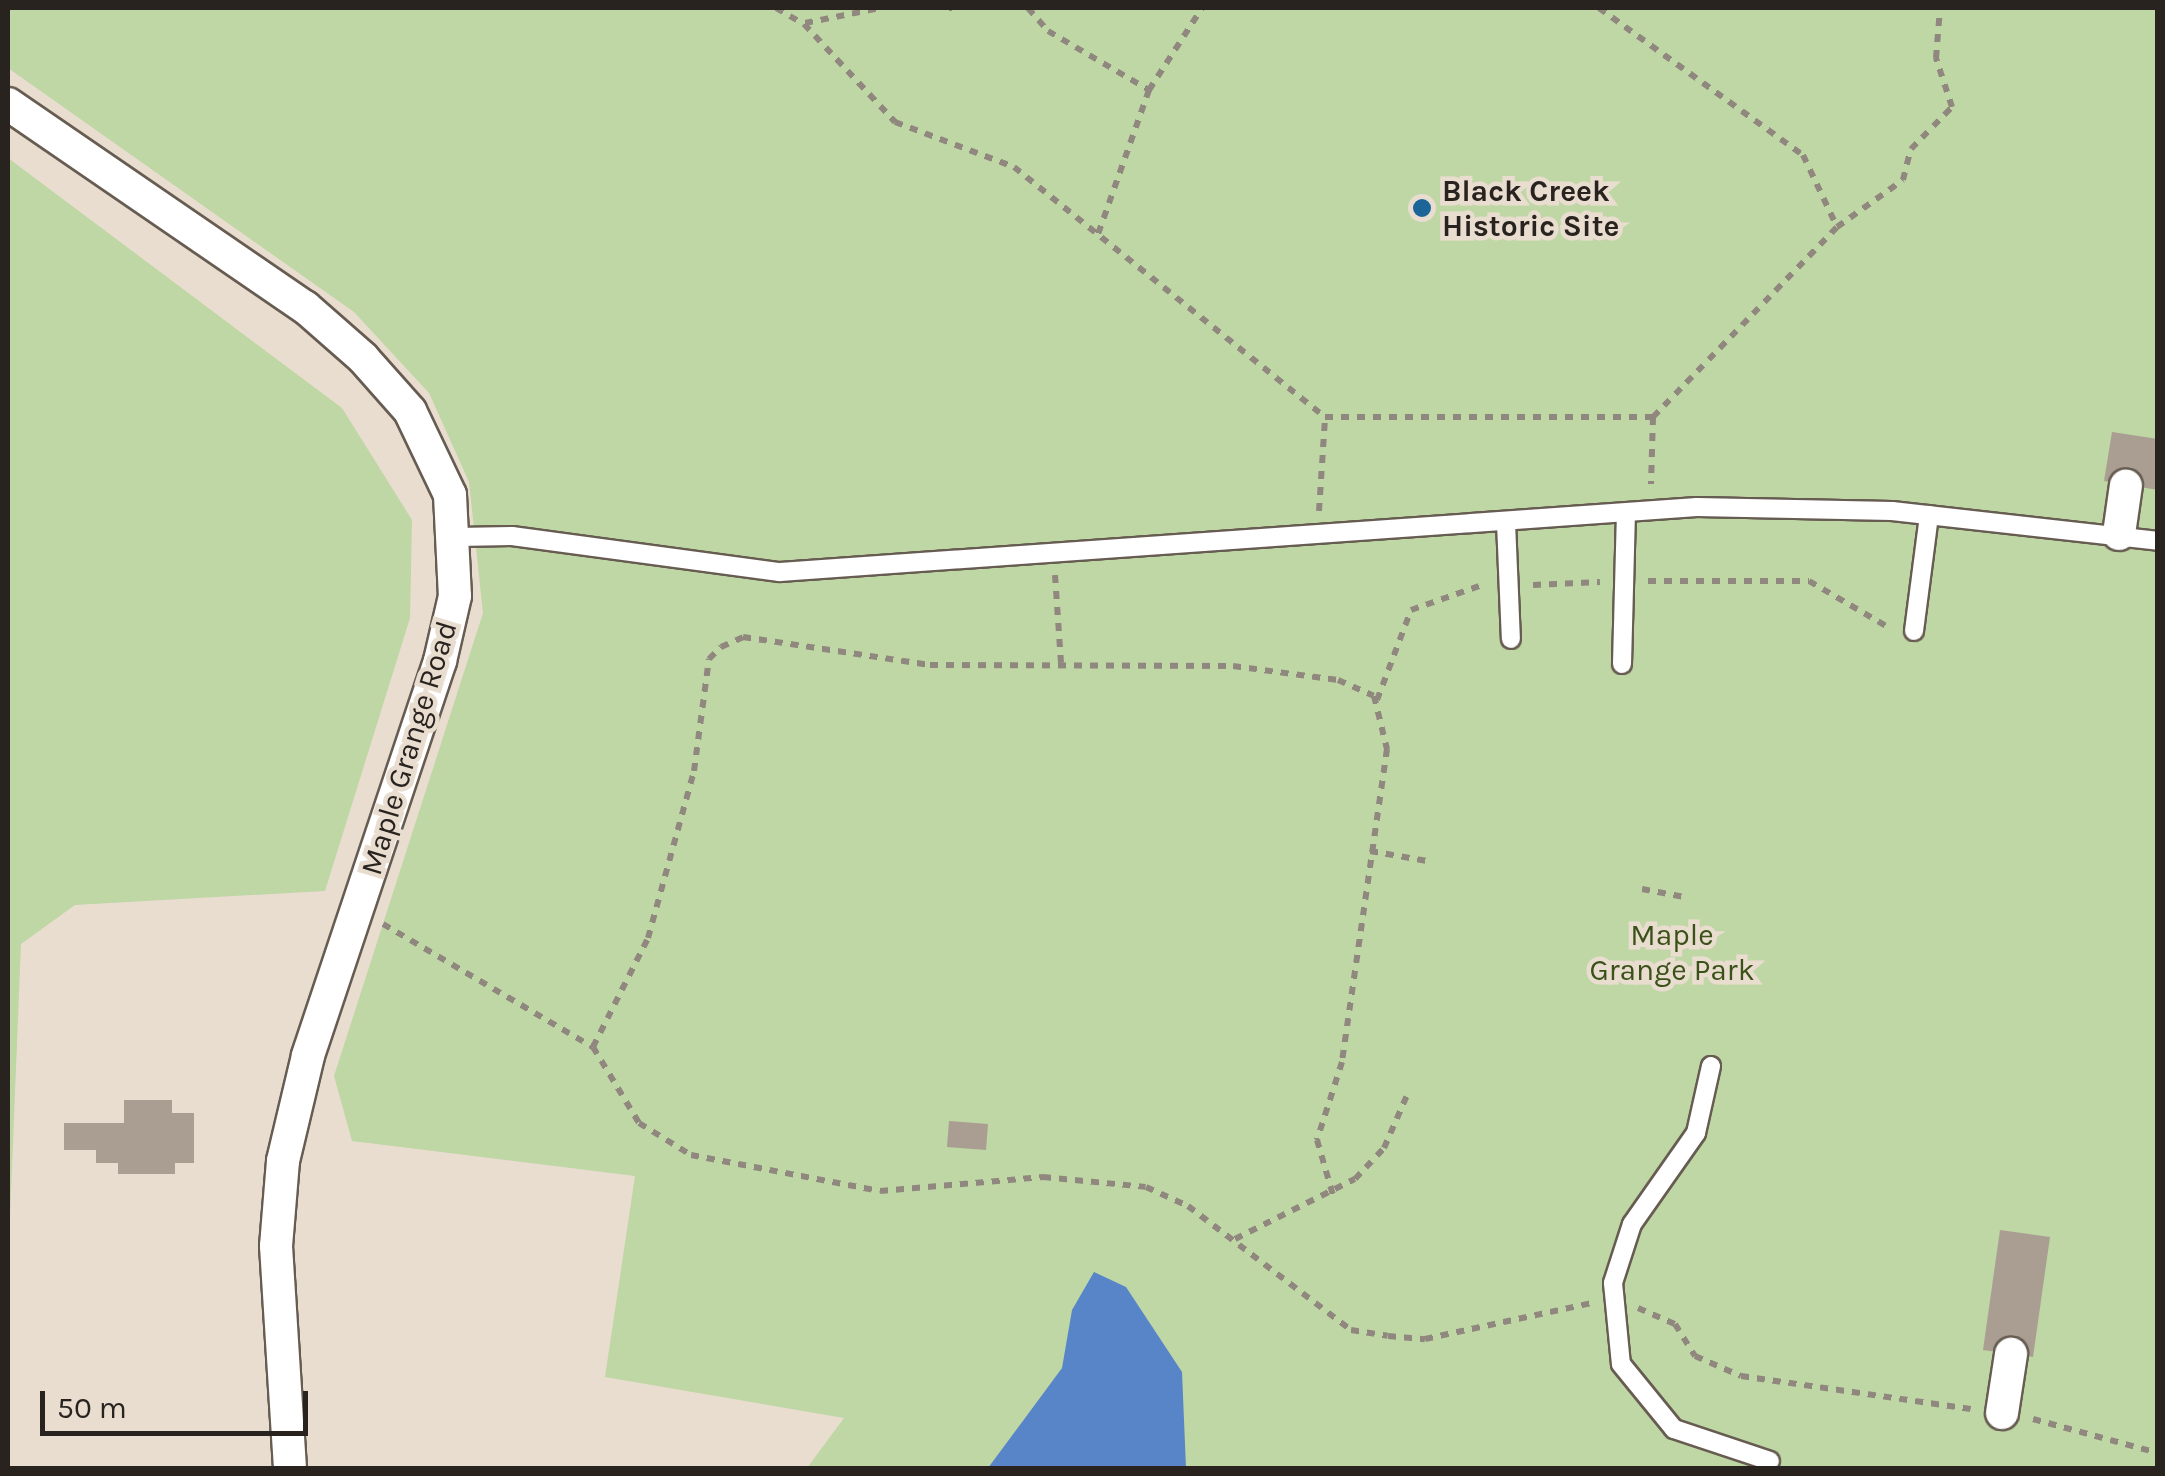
<!DOCTYPE html>
<style>
body{margin:0}
#map{position:relative;width:2165px;height:1476px;overflow:hidden;background:#e9ddd0;font-family:Karla,sans-serif}
div>[style]{position:absolute}
.green>*{inset:0;background:#bfd6a5}
.water>*{inset:0;background:#5885c8}
.building>*{inset:0;background:#aa9e92}
.path>*{height:6px;margin-top:-3px;transform-origin:0;background:repeating-linear-gradient(90deg,#90877e 0 8px,transparent 0 16px)}
.roads{filter:drop-shadow(2px 0 #675c51) drop-shadow(-2px 0 #675c51) drop-shadow(0 2px #675c51) drop-shadow(0 -2px #675c51)}
.lane>*{height:18px;margin:-9px;padding:0 9px;transform-origin:9px;border-radius:9px;background:#fff}
.street>*{height:32px;margin:-16px;padding:0 16px;transform-origin:16px;border-radius:16px;background:#fff}
.dots>*{width:28px;height:28px;translate:-50% -50%;box-sizing:border-box;border:5px solid #e9ddd0;border-radius:50%}
span{translate:-50% -50%;white-space:nowrap;text-align:center;line-height:1.15;-webkit-text-stroke:9px #e9ddd0;paint-order:stroke}
.poi-label{font-size:30px;color:#28231f;font-weight:700}
.left{translate:0 -50%;text-align:left}
.street-label{font-size:30px;color:#28231f}
.park-label{font-size:30px;color:#3a5118}
.frame{position:absolute;inset:0;border:10px solid #28231f;pointer-events:none}
.scale{position:absolute;left:40px;top:1391px;width:268px;height:45px;box-sizing:border-box;border:5px solid #28231f;border-top:0;padding-left:12px;font-size:30px;line-height:35px;white-space:nowrap;color:#28231f;-webkit-text-stroke:8px #e9ddd0;paint-order:stroke}
</style>
<div id="map">
<div class="green">
<div style="clip-path:polygon(8px 8px,2157px 8px,2157px 1468px,807px 1468px,844px 1418px,605px 1377px,635px 1176px,352px 1141px,334px 1076px,483px 613px,469px 482px,429px 393px,354px 312px,8px 68px)"></div>
<div style="clip-path:polygon(8px 158px,342px 408px,412px 520px,410px 618px,325px 891px,75px 905px,21px 944px,8px 1267px)"></div>
</div>
<div class="water">
<div style="clip-path:polygon(1094px 1272px,1126px 1287px,1182px 1372px,1186px 1468px,988px 1468px,1062px 1368px,1072px 1310px)"></div>
</div>
<div class="building">
<div style="clip-path:polygon(2112px 432px,2158px 439px,2158px 490px,2104px 481px)"></div>
<div style="clip-path:polygon(124px 1100px,172px 1100px,172px 1113px,194px 1113px,194px 1163px,175px 1163px,175px 1174px,118px 1174px,118px 1163px,96px 1163px,96px 1150px,64px 1150px,64px 1123px,124px 1123px)"></div>
<div style="clip-path:polygon(949px 1121px,988px 1124px,986px 1150px,947px 1147px)"></div>
<div style="clip-path:polygon(2000px 1230px,2050px 1237px,2033px 1357px,1983px 1350px)"></div>
</div>
<div class="path">
<div style="left:776px;top:8px;width:32px;rotate:30deg"></div>
<div style="left:804px;top:24px;width:134px;rotate:47.1deg"></div>
<div style="left:895px;top:122px;width:127px;rotate:20.7deg"></div>
<div style="left:1014px;top:167px;width:399px;rotate:38.8deg"></div>
<div style="left:1325px;top:417px;width:328px"></div>
<div style="left:1653px;top:417px;width:67px;rotate:91.7deg"></div>
<div style="left:949px;top:8px;width:3px"></div>
<div style="left:1028px;top:8px;width:30px;rotate:49deg"></div>
<div style="left:1048px;top:31px;width:117px;rotate:30.3deg"></div>
<div style="left:1149px;top:90px;width:159px;rotate:109.5deg"></div>
<div style="left:1599px;top:8px;width:251px;rotate:35.8deg"></div>
<div style="left:1803px;top:155px;width:80px;rotate:64.7deg"></div>
<div style="left:805px;top:23px;width:76px;rotate:-11.3deg"></div>
<div style="left:1149px;top:90px;width:98px;rotate:-57.1deg"></div>
<div style="left:1653px;top:417px;width:264px;rotate:-45.9deg"></div>
<div style="left:1837px;top:227px;width:81px;rotate:-35.5deg"></div>
<div style="left:1903px;top:180px;width:32px;rotate:-76deg"></div>
<div style="left:1911px;top:149px;width:59px;rotate:-45.7deg"></div>
<div style="left:1952px;top:107px;width:52px;rotate:-108.1deg"></div>
<div style="left:1936px;top:58px;width:50px;rotate:-85.4deg"></div>
<div style="left:1319px;top:511px;width:94px;rotate:-86.3deg"></div>
<div style="left:1055px;top:575px;width:88px;rotate:86.1deg"></div>
<div style="left:1648px;top:581px;width:161px"></div>
<div style="left:1809px;top:581px;width:89px;rotate:30.3deg"></div>
<div style="left:1533px;top:585px;width:67px;rotate:-2.6deg"></div>
<div style="left:1377px;top:700px;width:96px;rotate:-69.3deg"></div>
<div style="left:1411px;top:610px;width:78px;rotate:-19.4deg"></div>
<div style="left:1370px;top:851px;width:58px;rotate:10deg"></div>
<div style="left:1642px;top:889px;width:43px;rotate:10.8deg"></div>
<div style="left:383px;top:924px;width:243px;rotate:30.4deg"></div>
<div style="left:593px;top:1047px;width:89px;rotate:58.8deg"></div>
<div style="left:639px;top:1123px;width:61px;rotate:31.6deg"></div>
<div style="left:691px;top:1155px;width:192px;rotate:10.8deg"></div>
<div style="left:880px;top:1191px;width:164px;rotate:-4.9deg"></div>
<div style="left:1043px;top:1177px;width:103px;rotate:5.5deg"></div>
<div style="left:1146px;top:1187px;width:46px;rotate:24.3deg"></div>
<div style="left:1188px;top:1206px;width:205px;rotate:37.3deg"></div>
<div style="left:1351px;top:1330px;width:37px;rotate:9deg"></div>
<div style="left:1388px;top:1336px;width:37px;rotate:5deg"></div>
<div style="left:1425px;top:1339px;width:170px;rotate:-12.2deg"></div>
<div style="left:593px;top:1047px;width:122px;rotate:-63.2deg"></div>
<div style="left:648px;top:938px;width:173px;rotate:-74.6deg"></div>
<div style="left:694px;top:771px;width:113px;rotate:-82.4deg"></div>
<div style="left:709px;top:659px;width:17px;rotate:-45deg"></div>
<div style="left:721px;top:647px;width:24px;rotate:-24deg"></div>
<div style="left:743px;top:637px;width:189px;rotate:8.5deg"></div>
<div style="left:930px;top:665px;width:303px;rotate:0.2deg"></div>
<div style="left:1233px;top:666px;width:106px;rotate:7.6deg"></div>
<div style="left:1338px;top:680px;width:39px;rotate:24deg"></div>
<div style="left:1374px;top:696px;width:55px;rotate:76.2deg"></div>
<div style="left:1387px;top:749px;width:316px;rotate:98.2deg"></div>
<div style="left:1342px;top:1062px;width:82px;rotate:107.8deg"></div>
<div style="left:1317px;top:1140px;width:57px;rotate:73.8deg"></div>
<div style="left:1235px;top:1239px;width:134px;rotate:-26.6deg"></div>
<div style="left:1355px;top:1179px;width:42px;rotate:-46.9deg"></div>
<div style="left:1384px;top:1148px;width:60px;rotate:-66.4deg"></div>
<div style="left:1638px;top:1308px;width:40px;rotate:23.4deg"></div>
<div style="left:1675px;top:1324px;width:38px;rotate:58deg"></div>
<div style="left:1695px;top:1356px;width:50px;rotate:23.5deg"></div>
<div style="left:1741px;top:1376px;width:232px;rotate:8.2deg"></div>
<div style="left:2033px;top:1419px;width:130px;rotate:15.2deg"></div>
</div>
<div class="roads">
<div class="lane">
<div style="left:1506px;top:522px;width:117px;rotate:87.6deg"></div>
<div style="left:457px;top:537px;width:55px;rotate:-1deg"></div>
<div style="left:512px;top:536px;width:270px;rotate:7.7deg"></div>
<div style="left:780px;top:572px;width:919px;rotate:-4.05deg"></div>
<div style="left:1697px;top:507px;width:195px;rotate:1.2deg"></div>
<div style="left:1892px;top:511px;width:268px;rotate:6.4deg"></div>
<div style="left:1914px;top:631px;width:117px;rotate:-82.6deg"></div>
<div style="left:1622px;top:664px;width:151px;rotate:-88.5deg"></div>
<div style="left:1711px;top:1066px;width:69px;rotate:102.6deg"></div>
<div style="left:1696px;top:1133px;width:111px;rotate:125.1deg"></div>
<div style="left:1632px;top:1224px;width:62px;rotate:107.9deg"></div>
<div style="left:1613px;top:1283px;width:81px;rotate:84.4deg"></div>
<div style="left:1621px;top:1364px;width:84px;rotate:50.8deg"></div>
<div style="left:1674px;top:1429px;width:101px;rotate:18.4deg"></div>
</div>
<div class="street">
<div style="left:8px;top:104px;width:360px;rotate:34.4deg"></div>
<div style="left:305px;top:307px;width:77px;rotate:41.3deg"></div>
<div style="left:363px;top:358px;width:71px;rotate:48.4deg"></div>
<div style="left:410px;top:411px;width:93px;rotate:64.5deg"></div>
<div style="left:450px;top:495px;width:101px;rotate:87.2deg"></div>
<div style="left:455px;top:596px;width:67px;rotate:103deg"></div>
<div style="left:440px;top:661px;width:416px;rotate:108.5deg"></div>
<div style="left:308px;top:1056px;width:108px;rotate:103.4deg"></div>
<div style="left:283px;top:1161px;width:85px;rotate:94.7deg"></div>
<div style="left:276px;top:1246px;width:222px;rotate:86.4deg"></div>
<div style="left:2119px;top:534px;width:49px;rotate:-81.9deg"></div>
<div style="left:2002px;top:1413px;width:60px;rotate:-81.3deg"></div>
</div>
</div>
<div class="dots">
<div style="left:1422px;top:208px;background:#1b6598"></div>
</div>
<div class="poi-label">
<span class="left" style="left:1442px;top:208px">Black Creek<br>Historic Site</span>
</div>
<div class="street-label">
<span style="left:409px;top:748px;rotate:-73deg">Maple Grange Road</span>
</div>
<div class="park-label">
<span style="left:1672px;top:952px">Maple<br>Grange Park</span>
</div>
<div class="frame"></div>
<div class="scale">50 m</div>
</div>
